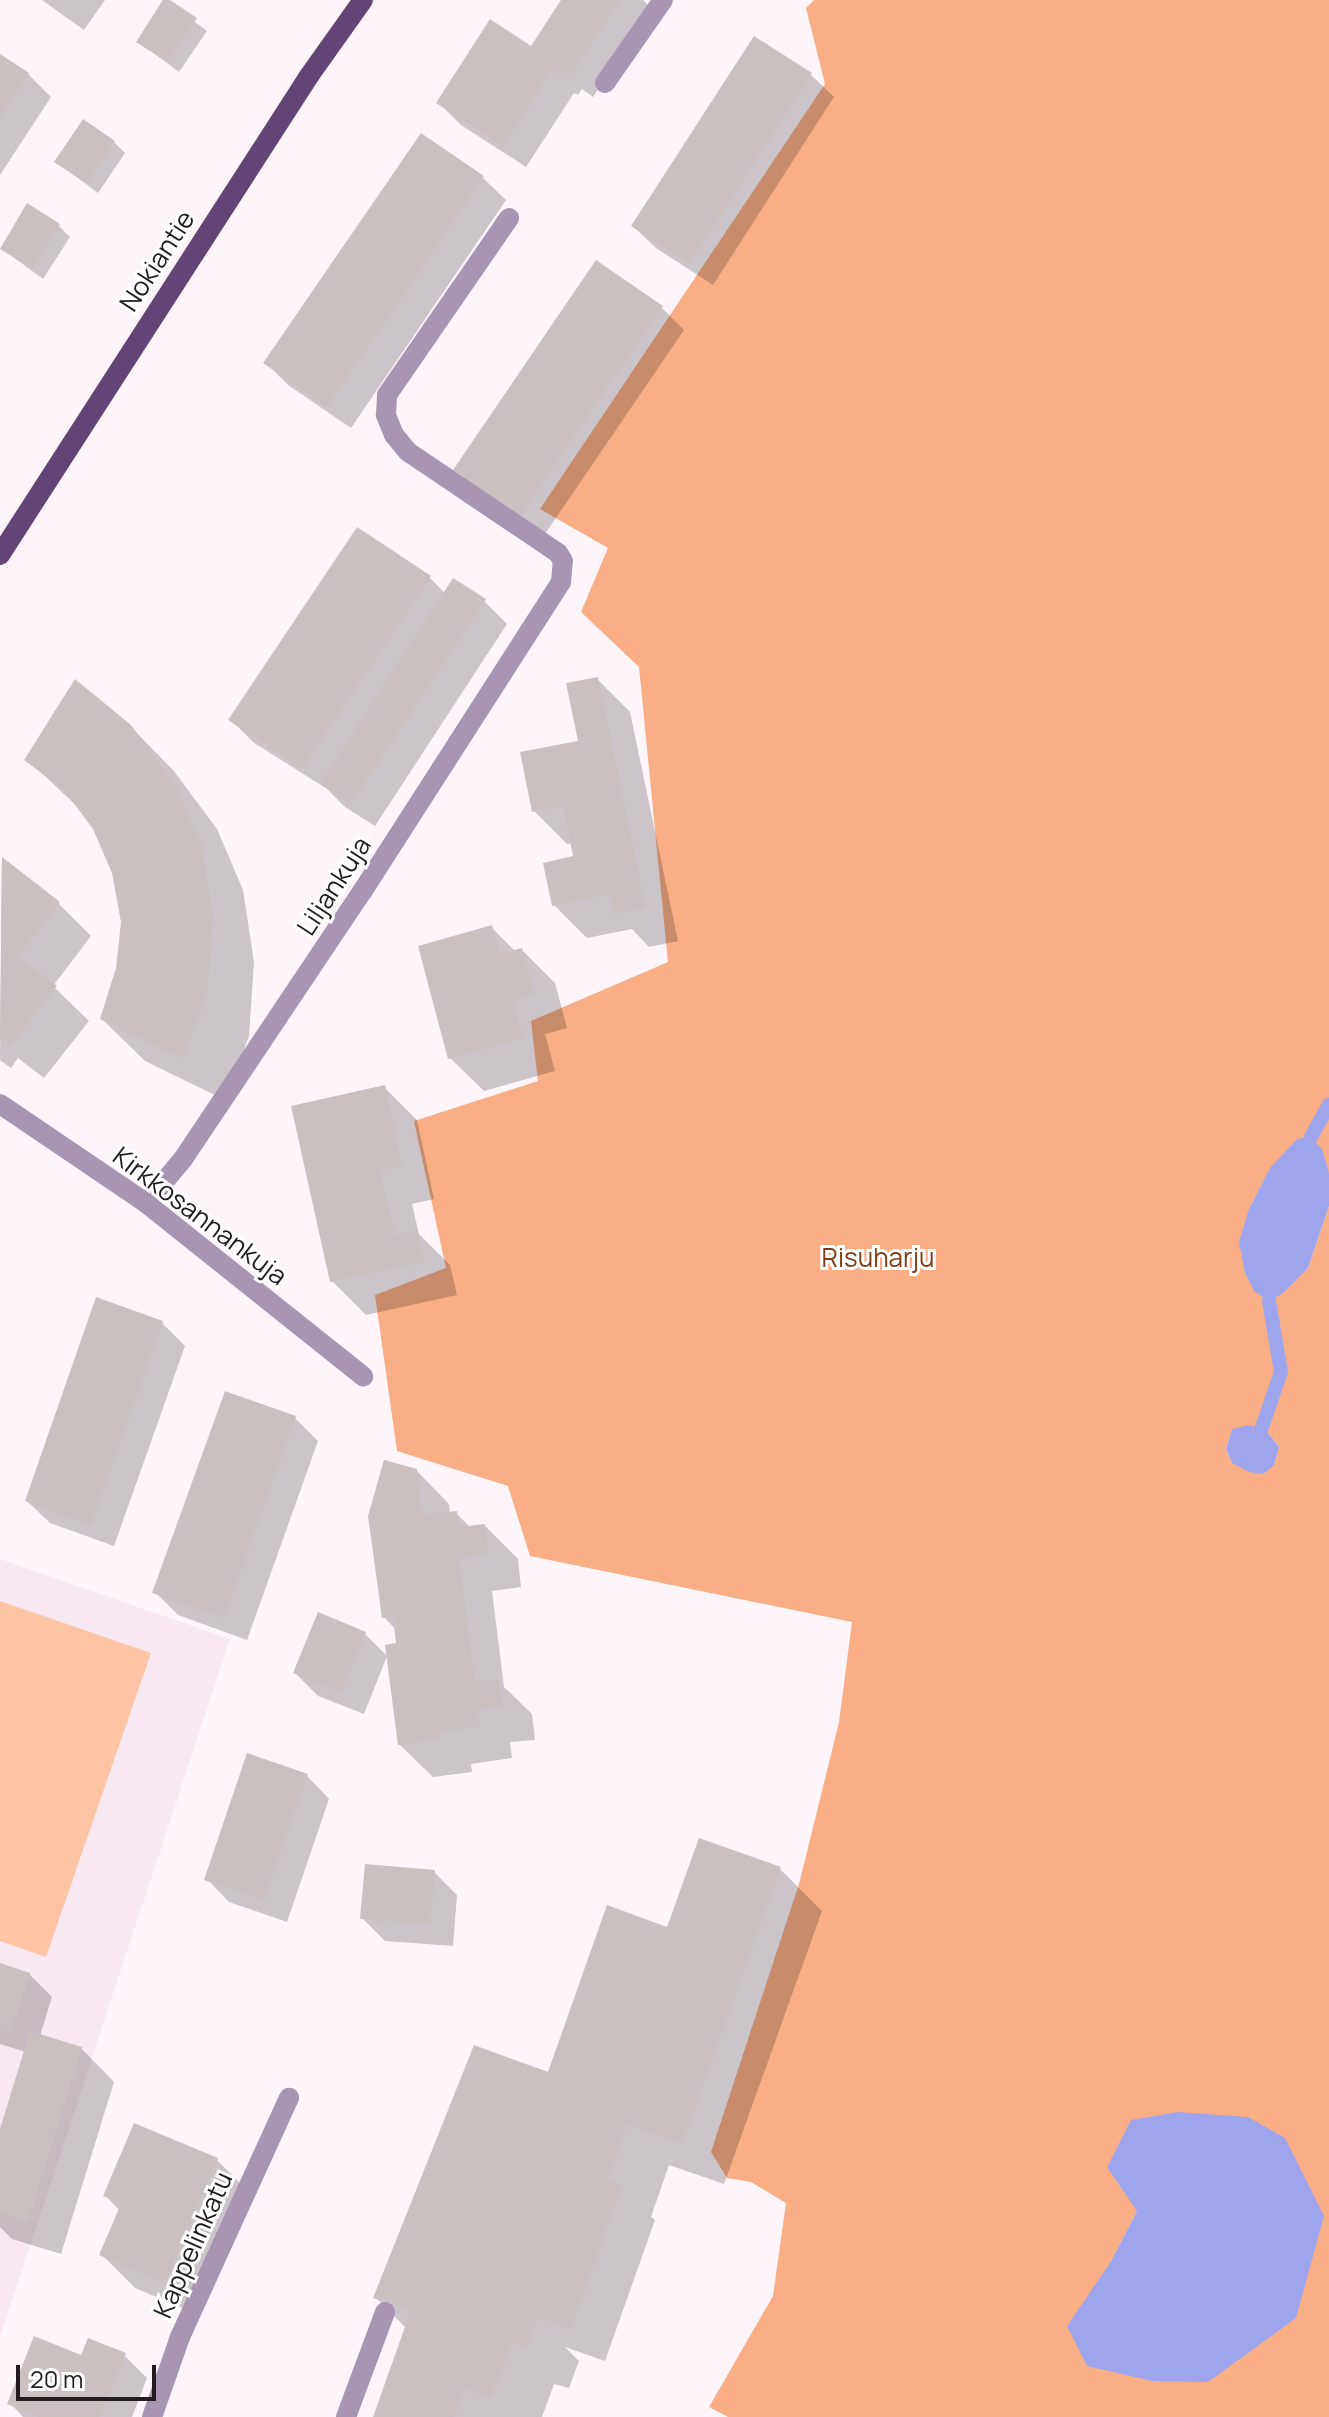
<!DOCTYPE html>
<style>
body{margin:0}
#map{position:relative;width:1329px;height:2417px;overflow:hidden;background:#fef5fa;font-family:Manrope,sans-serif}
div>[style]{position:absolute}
.built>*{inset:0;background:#f8e8f1}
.green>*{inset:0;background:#fec4a6}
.forest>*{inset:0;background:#faae86}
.water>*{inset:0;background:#9ea5ed}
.shadow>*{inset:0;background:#0003}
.stream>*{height:14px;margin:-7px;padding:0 7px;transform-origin:7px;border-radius:7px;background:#9ea5ed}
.building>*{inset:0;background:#cac0c0}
.minor>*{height:20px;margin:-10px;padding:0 10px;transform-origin:10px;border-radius:10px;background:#a795b3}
.major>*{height:20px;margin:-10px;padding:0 10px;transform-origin:10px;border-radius:10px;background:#644477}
span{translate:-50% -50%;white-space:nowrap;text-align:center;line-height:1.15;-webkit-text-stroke:6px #fff;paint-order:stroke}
.street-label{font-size:26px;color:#211d1f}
.park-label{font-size:26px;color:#813d12}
.scale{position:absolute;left:16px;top:2365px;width:140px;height:36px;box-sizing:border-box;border:4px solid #211d1f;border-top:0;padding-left:10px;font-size:24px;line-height:28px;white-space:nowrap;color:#211d1f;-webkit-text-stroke:6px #fff;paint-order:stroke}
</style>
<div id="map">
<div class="built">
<div style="clip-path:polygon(0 1559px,230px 1639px,0 2337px)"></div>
</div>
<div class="green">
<div style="clip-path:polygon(0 1601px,151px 1653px,46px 1957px,0 1941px)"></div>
</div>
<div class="forest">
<div style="clip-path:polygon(evenodd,814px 0,1329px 0,1329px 1190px,1329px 1173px,1297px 1139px,1270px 1169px,1249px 1209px,1245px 1273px,1254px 1290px,1269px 1301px,1308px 1268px,1329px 1206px,1329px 2417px,728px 2417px,709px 2407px,773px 2296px,786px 2203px,751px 2182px,727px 2178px,711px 2152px,799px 1884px,839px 1722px,852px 1622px,530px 1556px,508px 1486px,397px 1451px,375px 1295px,446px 1268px,414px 1121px,538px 1081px,531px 1021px,668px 962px,639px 667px,581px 612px,608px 548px,540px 509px,825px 84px,806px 8px,814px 0,1232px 1429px,1268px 1433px,1279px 1447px,1274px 1465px,1232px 1463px,1226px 1449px,1232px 1429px,814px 0,1137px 2211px,1087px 2366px,1110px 2263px,1137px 2211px)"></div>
</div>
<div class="water">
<div style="clip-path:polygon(1311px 1137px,1322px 1149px,1329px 1173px,1329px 1206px,1308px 1268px,1283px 1293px,1269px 1301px,1254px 1291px,1245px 1273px,1239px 1242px,1249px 1209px,1270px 1168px,1297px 1139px)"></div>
<div style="clip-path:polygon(1250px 1425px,1268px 1433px,1279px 1447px,1274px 1465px,1263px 1474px,1249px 1472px,1232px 1463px,1226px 1449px,1232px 1429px)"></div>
<div style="clip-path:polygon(1178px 2112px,1248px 2117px,1285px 2138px,1324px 2216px,1296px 2318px,1208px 2382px,1152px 2381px,1087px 2366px,1067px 2326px,1110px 2263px,1137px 2211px,1107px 2167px,1131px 2120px)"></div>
</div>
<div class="shadow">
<div style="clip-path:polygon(42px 0,105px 0,84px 30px)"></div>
<div style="clip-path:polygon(166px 0,207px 31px,179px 72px,138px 41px)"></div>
<div style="clip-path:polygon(564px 0,643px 0,652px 9px,593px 97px,582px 89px,578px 95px,574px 93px,526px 167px,461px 125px,438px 102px,532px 48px)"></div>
<div style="clip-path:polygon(0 56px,28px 74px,51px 97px,0 175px)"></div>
<div style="clip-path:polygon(811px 75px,834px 97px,713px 285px,656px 248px,633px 226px)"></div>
<div style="clip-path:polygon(114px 142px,125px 153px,98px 193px,57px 162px)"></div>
<div style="clip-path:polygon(483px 178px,506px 200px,351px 428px,288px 385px,266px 363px)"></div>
<div style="clip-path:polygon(59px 226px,70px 237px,43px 279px,1px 248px)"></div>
<div style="clip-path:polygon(661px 307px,684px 330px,543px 537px,479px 493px,456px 470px)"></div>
<div style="clip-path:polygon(429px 577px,446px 594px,484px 601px,507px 624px,375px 826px,345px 807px,327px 789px,253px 742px,231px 720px)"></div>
<div style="clip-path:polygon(597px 679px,630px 712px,678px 941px,649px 947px,632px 929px,587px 938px,554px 905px,576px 858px,573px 843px,567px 844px,534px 811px,580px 742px)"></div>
<div style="clip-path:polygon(130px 726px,173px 770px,217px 829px,243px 890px,254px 962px,249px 1036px,225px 1100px,145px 1061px,102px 1019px,118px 968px,123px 922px,113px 873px,95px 828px,83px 812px,27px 759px)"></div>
<div style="clip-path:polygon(2px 860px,58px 903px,91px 936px,53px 986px,89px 1021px,44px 1078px,18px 1058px,11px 1068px,0 1060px)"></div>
<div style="clip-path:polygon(492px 928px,516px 952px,522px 950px,555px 983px,567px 1028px,545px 1034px,555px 1071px,484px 1091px,450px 1058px)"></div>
<div style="clip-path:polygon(384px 1087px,417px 1120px,434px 1199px,412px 1204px,419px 1234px,450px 1265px,457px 1295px,366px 1315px,332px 1281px)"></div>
<div style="clip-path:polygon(97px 1300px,162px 1323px,185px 1346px,114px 1546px,50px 1523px,27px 1501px)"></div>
<div style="clip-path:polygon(295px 1418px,318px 1441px,247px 1640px,178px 1615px,155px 1592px)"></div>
<div style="clip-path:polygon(416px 1470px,449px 1504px,450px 1514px,456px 1513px,471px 1528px,485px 1526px,518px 1559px,521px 1587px,492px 1591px,504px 1687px,532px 1714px,535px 1740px,510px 1742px,512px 1758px,471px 1764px,472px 1772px,433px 1777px,399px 1744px,396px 1630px,384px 1617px)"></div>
<div style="clip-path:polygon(365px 1634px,387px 1656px,364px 1714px,318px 1696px,295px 1673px)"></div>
<div style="clip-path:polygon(307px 1776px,329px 1799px,287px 1922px,229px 1902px,207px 1879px)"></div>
<div style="clip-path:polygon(780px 1869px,822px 1911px,724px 2184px,669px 2165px,651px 2217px,655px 2220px,605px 2361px,565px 2347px,579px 2361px,569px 2388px,554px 2384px,542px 2417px,375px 2417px,407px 2329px,375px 2297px,668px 1929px)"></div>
<div style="clip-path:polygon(434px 1872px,457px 1895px,453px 1946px,385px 1941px,362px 1918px)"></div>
<div style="clip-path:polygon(0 1965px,29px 1974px,52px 1997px,40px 2036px,81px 2048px,114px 2082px,61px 2254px,12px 2239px,0 2227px,0 2136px,26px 2052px,0 2044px)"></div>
<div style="clip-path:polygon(135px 2125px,217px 2160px,250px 2193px,199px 2315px,135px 2288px,101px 2254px,120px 2211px,105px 2195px)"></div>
<div style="clip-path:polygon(124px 2355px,147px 2378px,132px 2417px,23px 2417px,10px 2403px,82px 2357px)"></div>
</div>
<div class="stream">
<div style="left:1311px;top:1137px;width:37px;rotate:-61deg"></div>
<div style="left:1261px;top:1430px;width:61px;rotate:-71deg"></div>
<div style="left:1281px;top:1372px;width:72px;rotate:-99.6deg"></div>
</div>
<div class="building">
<div style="clip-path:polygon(163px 0,170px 0,197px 18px,167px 62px,136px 42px)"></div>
<div style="clip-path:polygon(561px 0,620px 0,570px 76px,558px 68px,555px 74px,551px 71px,503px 146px,436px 103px,490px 19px,531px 46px)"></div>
<div style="clip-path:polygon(754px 36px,812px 73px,689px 264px,631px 226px)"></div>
<div style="clip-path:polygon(0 54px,29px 73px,0 118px)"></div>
<div style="clip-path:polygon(83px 119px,115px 141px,87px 184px,54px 162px)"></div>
<div style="clip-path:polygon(421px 133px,484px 176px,327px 407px,263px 363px)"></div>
<div style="clip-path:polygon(27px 203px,60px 224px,32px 269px,0 249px)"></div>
<div style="clip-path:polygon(596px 260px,663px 306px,520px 515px,453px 470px)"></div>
<div style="clip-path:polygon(357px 527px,431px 576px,302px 769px,228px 720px)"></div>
<div style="clip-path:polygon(453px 578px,486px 599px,351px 804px,320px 784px)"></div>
<div style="clip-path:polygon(598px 677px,646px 908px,614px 914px,610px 894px,552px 906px,543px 863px,573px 856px,563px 806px,532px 812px,520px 752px,578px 741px,566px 683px)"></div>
<div style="clip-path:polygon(75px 679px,131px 725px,175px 784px,202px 846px,213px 919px,207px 993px,183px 1059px,100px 1019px,116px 968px,121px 922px,112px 873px,93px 829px,64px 790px,24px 760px)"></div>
<div style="clip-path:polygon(2px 857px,60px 902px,18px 956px,57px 986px,10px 1046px,0 1038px)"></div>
<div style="clip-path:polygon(492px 925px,500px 954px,522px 948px,535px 995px,513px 1001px,523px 1038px,448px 1059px,418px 946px)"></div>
<div style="clip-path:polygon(385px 1085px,402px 1166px,380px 1171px,395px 1235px,417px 1230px,425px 1262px,330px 1282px,291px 1106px)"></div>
<div style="clip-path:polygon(96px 1297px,163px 1321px,91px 1525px,25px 1501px)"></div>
<div style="clip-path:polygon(225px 1391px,296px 1416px,224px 1618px,152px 1593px)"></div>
<div style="clip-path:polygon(384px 1460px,417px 1469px,422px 1515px,457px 1511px,459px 1527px,485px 1524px,489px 1554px,459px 1558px,475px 1682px,499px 1679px,503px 1707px,478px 1710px,480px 1726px,439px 1731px,440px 1739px,398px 1745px,385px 1645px,396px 1643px,393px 1616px,382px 1618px,368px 1516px)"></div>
<div style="clip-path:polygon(318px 1612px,366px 1632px,341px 1692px,293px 1673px)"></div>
<div style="clip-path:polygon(247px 1753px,308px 1774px,264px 1900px,204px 1880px)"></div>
<div style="clip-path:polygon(699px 1838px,781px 1867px,682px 2144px,627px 2124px,608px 2180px,622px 2185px,571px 2329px,538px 2318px,527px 2347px,512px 2343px,491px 2398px,465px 2388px,454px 2417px,373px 2417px,411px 2310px,373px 2298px,474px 2045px,548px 2072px,607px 1905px,667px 1927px)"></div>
<div style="clip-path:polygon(365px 1864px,435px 1870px,430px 1924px,360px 1919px)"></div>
<div style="clip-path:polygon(0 1963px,30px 1973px,11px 2033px,0 2030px)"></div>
<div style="clip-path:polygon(30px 2031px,82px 2047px,28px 2222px,0 2213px,0 2129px)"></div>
<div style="clip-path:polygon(134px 2123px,218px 2158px,165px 2283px,99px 2255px,121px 2204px,103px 2196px)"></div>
<div style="clip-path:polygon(34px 2336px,81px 2355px,88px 2338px,126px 2353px,100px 2417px,40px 2417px,7px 2404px)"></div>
</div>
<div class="minor">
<div style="left:605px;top:83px;width:101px;rotate:-55.1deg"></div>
<div style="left:0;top:1104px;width:176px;rotate:34.1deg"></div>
<div style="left:146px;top:1203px;width:278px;rotate:38.6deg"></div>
<div style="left:146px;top:1203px;width:57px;rotate:-49.9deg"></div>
<div style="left:183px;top:1159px;width:321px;rotate:-56.2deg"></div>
<div style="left:362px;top:892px;width:368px;rotate:-57.3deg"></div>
<div style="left:561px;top:582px;width:21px;rotate:-85deg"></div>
<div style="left:563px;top:561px;width:9px;rotate:-122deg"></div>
<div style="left:558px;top:553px;width:181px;rotate:-146deg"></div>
<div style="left:408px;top:452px;width:22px;rotate:-129deg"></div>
<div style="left:394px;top:435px;width:22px;rotate:-112deg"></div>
<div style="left:386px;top:415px;width:20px;rotate:-87deg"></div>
<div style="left:387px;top:395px;width:215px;rotate:-55.4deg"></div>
<div style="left:152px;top:2417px;width:85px;rotate:-70.7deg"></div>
<div style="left:180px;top:2337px;width:263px;rotate:-65.5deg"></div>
<div style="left:346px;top:2417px;width:112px;rotate:-69.6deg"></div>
</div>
<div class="major">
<div style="left:0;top:555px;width:570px;rotate:-57.17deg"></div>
<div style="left:309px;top:76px;width:93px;rotate:-54.6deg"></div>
</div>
<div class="street-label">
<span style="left:157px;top:261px;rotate:-57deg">Nokiantie</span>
<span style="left:334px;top:886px;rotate:-57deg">Liljankuja</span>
<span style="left:200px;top:1216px;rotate:37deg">Kirkkosannankuja</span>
<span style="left:193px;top:2245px;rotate:-66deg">Kappelinkatu</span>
</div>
<div class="park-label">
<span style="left:878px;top:1258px">Risuharju</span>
</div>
<div class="scale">20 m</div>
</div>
